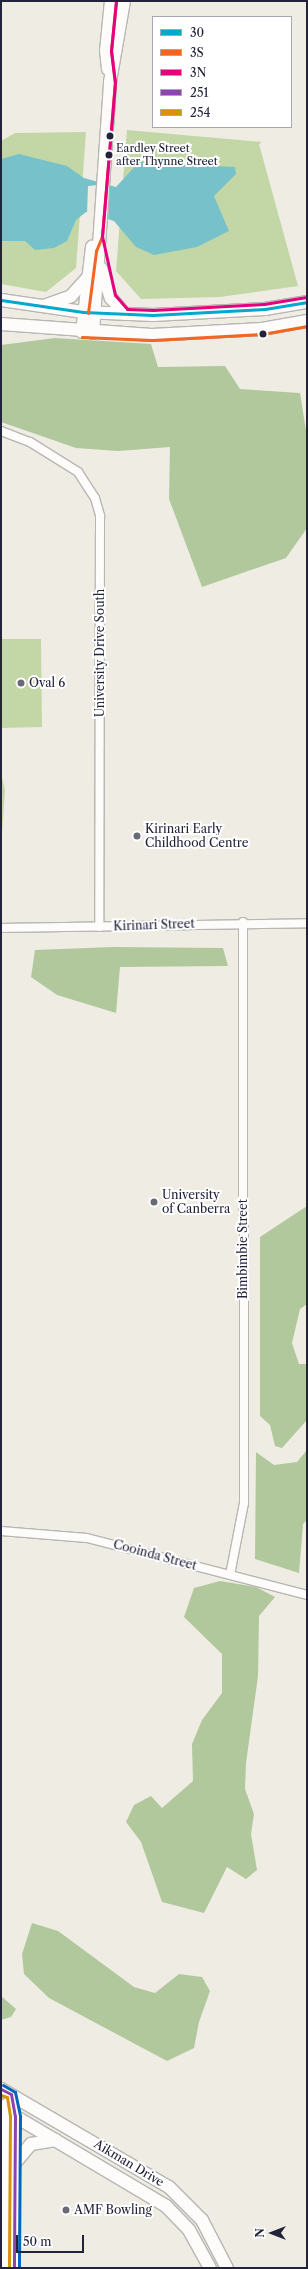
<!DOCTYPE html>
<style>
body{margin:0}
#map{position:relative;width:308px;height:2269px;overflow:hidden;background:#efece3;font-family:"Libre Caslon Text",serif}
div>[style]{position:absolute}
.green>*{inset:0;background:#c2d7a5}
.forest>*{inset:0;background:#b1c89d}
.water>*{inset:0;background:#77c2ca}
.pier>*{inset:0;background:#efece3}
.roads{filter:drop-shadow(1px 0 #b8b6b3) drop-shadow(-1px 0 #b8b6b3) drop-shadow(0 1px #b8b6b3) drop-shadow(0 -1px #b8b6b3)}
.street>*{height:8px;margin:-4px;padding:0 4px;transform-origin:4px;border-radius:4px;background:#fdfcfb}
.secondary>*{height:12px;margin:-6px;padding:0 6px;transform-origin:6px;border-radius:6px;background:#fdfcfb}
.bus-1>*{height:3px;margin:-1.5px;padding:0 1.5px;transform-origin:1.5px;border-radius:1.5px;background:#00a9ce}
.bus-2>*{height:3px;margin:-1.5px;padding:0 1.5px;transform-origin:1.5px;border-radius:1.5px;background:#f26522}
.bus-3>*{height:3px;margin:-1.5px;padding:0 1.5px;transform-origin:1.5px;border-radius:1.5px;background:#e5007d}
.bus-4>*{height:3px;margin:-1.5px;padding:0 1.5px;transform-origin:1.5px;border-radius:1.5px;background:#8e44ad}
.bus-5>*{height:3px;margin:-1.5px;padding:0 1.5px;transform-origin:1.5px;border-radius:1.5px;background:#d79209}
.bus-6>*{height:3px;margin:-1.5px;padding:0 1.5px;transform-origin:1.5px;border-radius:1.5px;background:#0065bd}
.dots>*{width:11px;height:11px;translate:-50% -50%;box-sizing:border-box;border:2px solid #fff;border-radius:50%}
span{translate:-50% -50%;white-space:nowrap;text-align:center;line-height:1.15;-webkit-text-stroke:4px #fff;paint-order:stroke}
.bus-label{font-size:11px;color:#22223b}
.left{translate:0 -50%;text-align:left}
.street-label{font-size:12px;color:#22223b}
.poi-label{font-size:12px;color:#22223b}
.frame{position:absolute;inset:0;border:2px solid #22223b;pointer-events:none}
.legend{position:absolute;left:152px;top:16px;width:140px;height:112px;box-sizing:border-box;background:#fff;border:1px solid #a7a7b1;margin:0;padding:5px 7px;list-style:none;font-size:12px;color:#22223b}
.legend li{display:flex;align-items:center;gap:8px;height:20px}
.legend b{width:20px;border:1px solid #a7a7b1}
.north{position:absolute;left:252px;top:2213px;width:40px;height:40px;-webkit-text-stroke:3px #fff;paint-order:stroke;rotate:270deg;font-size:11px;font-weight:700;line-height:16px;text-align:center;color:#22223b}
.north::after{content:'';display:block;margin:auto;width:14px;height:18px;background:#22223b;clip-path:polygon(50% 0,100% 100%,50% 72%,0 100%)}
.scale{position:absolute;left:16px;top:2235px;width:68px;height:18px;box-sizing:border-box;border:2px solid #22223b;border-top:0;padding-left:5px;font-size:12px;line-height:14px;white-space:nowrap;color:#22223b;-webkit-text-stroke:3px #fff;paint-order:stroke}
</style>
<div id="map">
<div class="green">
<div style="clip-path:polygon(127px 130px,262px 142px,259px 144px,298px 286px,220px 297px,141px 299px,116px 271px)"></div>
<div style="clip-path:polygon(86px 132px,76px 268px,46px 292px,1px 284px,1px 141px,15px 133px)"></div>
<div style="clip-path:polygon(1px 639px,41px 639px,42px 727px,1px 728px)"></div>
<div style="clip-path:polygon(1px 773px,5px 790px,1px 847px)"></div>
</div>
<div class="forest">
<div style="clip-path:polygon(55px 338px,151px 344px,158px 367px,225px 366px,240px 389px,300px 393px,307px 437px,307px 528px,286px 558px,202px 587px,169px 499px,170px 447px,118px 451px,76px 448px,1px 422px,1px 345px)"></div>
<div style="clip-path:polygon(113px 947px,223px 948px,228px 966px,120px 967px,116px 1013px,57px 995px,31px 977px,35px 950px)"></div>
<div style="clip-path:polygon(307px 1206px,307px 1304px,300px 1309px,292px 1343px,299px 1364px,307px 1364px,307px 1420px,282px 1448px,275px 1446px,270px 1425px,260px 1416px,260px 1237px)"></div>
<div style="clip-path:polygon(307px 1450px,307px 1520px,303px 1524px,299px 1573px,255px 1559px,256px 1452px,274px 1465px,297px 1462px)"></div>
<div style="clip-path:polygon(220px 1581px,256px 1587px,275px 1597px,259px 1616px,258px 1676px,246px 1763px,245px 1789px,254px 1814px,251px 1834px,257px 1870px,246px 1879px,227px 1867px,204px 1913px,162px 1902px,141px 1842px,126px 1822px,134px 1805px,151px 1796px,162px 1808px,193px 1781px,192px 1744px,202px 1720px,222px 1693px,222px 1654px,184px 1617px,194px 1588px)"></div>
<div style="clip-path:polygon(32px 1923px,58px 1931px,134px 1987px,155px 1993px,179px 1974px,202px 1977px,210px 1991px,199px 2022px,194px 2048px,167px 2061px,49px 1998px,24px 1974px,22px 1954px)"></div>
<div style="clip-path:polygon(1px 1996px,16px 2009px,11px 2017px,1px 2020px)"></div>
</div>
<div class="water">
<div style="clip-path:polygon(19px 154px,67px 166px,84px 178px,116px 187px,139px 162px,235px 167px,236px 174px,214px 196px,229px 231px,197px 247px,154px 255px,136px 247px,114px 221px,86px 212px,76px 220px,67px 241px,54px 248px,35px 250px,25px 241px,1px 241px,1px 159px)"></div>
</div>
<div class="pier">
<div style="clip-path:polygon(110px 184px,108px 220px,87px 214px,88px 186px)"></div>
</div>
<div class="roads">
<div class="street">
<div style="left:1px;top:431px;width:31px;rotate:21deg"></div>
<div style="left:30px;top:442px;width:57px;rotate:32deg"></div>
<div style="left:78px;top:472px;width:31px;rotate:57deg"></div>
<div style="left:95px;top:498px;width:19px;rotate:74deg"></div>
<div style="left:100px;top:516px;width:411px;rotate:90.1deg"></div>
<div style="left:1px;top:928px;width:306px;rotate:-0.9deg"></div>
<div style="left:1px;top:1531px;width:86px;rotate:4.7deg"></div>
<div style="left:87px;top:1538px;width:227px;rotate:14.5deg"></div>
<div style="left:230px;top:1575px;width:73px;rotate:-79deg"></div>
<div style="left:244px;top:1503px;width:581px;rotate:-90.1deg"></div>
</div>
<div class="secondary">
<div style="left:108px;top:69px;width:18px;rotate:-96deg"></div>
<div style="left:106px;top:51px;width:50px;rotate:-84.3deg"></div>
<div style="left:101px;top:268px;width:32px;rotate:72deg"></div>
<div style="left:111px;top:298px;width:21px;rotate:49deg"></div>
<div style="left:1px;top:300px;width:83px;rotate:8.3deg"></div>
<div style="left:83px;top:312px;width:70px;rotate:2.5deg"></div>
<div style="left:153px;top:315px;width:112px;rotate:-3.1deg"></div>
<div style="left:265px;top:309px;width:43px;rotate:-9.5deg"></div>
<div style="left:44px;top:306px;width:29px;rotate:-20deg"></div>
<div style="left:71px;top:296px;width:25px;rotate:-48deg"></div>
<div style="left:1px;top:324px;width:151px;rotate:4.2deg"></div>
<div style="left:152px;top:335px;width:110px;rotate:-3.1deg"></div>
<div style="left:262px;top:329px;width:46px;rotate:-10.1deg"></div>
<div style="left:82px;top:332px;width:86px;rotate:-83.3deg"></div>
<div style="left:93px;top:333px;width:252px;rotate:-86.1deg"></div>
<div style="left:110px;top:82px;width:82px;rotate:-80.2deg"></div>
<div style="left:1px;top:2089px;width:194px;rotate:30.3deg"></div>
<div style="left:169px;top:2187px;width:47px;rotate:45deg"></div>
<div style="left:202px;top:2220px;width:54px;rotate:62.5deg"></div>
<div style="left:1px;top:2108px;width:192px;rotate:30.7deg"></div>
<div style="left:166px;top:2206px;width:33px;rotate:46deg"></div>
<div style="left:189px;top:2230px;width:43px;rotate:61.1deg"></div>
<div style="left:14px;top:2109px;width:159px;rotate:90deg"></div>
<div style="left:15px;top:2163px;width:25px;rotate:-50deg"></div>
<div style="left:31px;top:2144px;width:25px;rotate:-9deg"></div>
<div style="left:5px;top:2268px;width:163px;rotate:-89.6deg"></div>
</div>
</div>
<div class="bus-1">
<div style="left:1px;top:300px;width:83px;rotate:8.3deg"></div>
<div style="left:83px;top:312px;width:70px;rotate:2.5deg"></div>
<div style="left:153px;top:315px;width:112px;rotate:-3.1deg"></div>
<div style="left:265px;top:309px;width:43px;rotate:-9.5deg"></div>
</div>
<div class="bus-2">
<div style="left:88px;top:313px;width:63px;rotate:-82.6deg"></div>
<div style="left:96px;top:251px;width:16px;rotate:-68deg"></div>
<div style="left:102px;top:236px;width:155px;rotate:-85.2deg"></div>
<div style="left:115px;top:82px;width:31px;rotate:-97deg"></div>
<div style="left:111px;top:51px;width:50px;rotate:-84.3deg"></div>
<div style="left:82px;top:337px;width:70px;rotate:2.5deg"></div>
<div style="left:152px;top:340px;width:110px;rotate:-3.1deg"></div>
<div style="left:262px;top:334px;width:46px;rotate:-10.1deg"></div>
</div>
<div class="bus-3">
<div style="left:116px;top:1px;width:50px;rotate:95.7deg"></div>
<div style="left:111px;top:51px;width:31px;rotate:83deg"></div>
<div style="left:115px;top:82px;width:155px;rotate:94.8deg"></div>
<div style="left:102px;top:236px;width:60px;rotate:77.6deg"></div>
<div style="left:115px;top:295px;width:18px;rotate:49deg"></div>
<div style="left:127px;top:309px;width:26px;rotate:2deg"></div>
<div style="left:153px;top:310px;width:111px;rotate:-3.1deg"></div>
<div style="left:264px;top:304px;width:43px;rotate:-9.5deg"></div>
</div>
<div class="bus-4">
<div style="left:1px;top:2089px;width:11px;rotate:27deg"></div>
<div style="left:11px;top:2094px;width:22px;rotate:80deg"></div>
<div style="left:15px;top:2116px;width:152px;rotate:90.4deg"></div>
</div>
<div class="bus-5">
<div style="left:1px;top:2095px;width:6px;rotate:18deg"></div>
<div style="left:7px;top:2097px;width:19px;rotate:81deg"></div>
<div style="left:10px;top:2116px;width:152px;rotate:90.4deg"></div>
</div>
<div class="bus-6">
<div style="left:3px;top:2085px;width:14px;rotate:30deg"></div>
<div style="left:15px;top:2092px;width:25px;rotate:78deg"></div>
<div style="left:20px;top:2116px;width:152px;rotate:90.4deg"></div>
</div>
<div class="dots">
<div style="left:110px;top:136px;background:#22223b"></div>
<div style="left:109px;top:155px;background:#22223b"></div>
<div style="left:263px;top:334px;background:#22223b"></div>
<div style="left:21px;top:683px;background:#6a6976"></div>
<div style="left:137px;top:836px;background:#6a6976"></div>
<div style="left:154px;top:1202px;background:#6a6976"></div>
<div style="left:66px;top:2210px;background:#6a6976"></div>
</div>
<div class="bus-label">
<span class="left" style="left:116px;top:155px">Eardley Street<br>after Thynne Street</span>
</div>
<div class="street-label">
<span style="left:100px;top:653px;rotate:-90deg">University Drive South</span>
<span style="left:154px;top:925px;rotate:-2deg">Kirinari Street</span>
<span style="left:243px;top:1249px;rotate:-90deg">Bimbimbie Street</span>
<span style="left:155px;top:1555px;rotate:15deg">Cooinda Street</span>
<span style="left:129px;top:2163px;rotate:31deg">Aikman Drive</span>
</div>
<div class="poi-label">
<span class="left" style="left:29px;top:683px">Oval 6</span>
<span class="left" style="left:145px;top:836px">Kirinari Early<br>Childhood Centre</span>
<span class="left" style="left:162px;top:1202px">University<br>of Canberra</span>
<span class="left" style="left:74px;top:2210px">AMF Bowling</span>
</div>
<div class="frame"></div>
<ul class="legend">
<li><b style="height:5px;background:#00a9ce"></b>30</li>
<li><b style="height:5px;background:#f26522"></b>3S</li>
<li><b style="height:5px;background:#e5007d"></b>3N</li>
<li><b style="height:5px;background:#8e44ad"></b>251</li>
<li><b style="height:5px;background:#d79209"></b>254</li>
</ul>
<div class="north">N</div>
<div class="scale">50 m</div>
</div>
